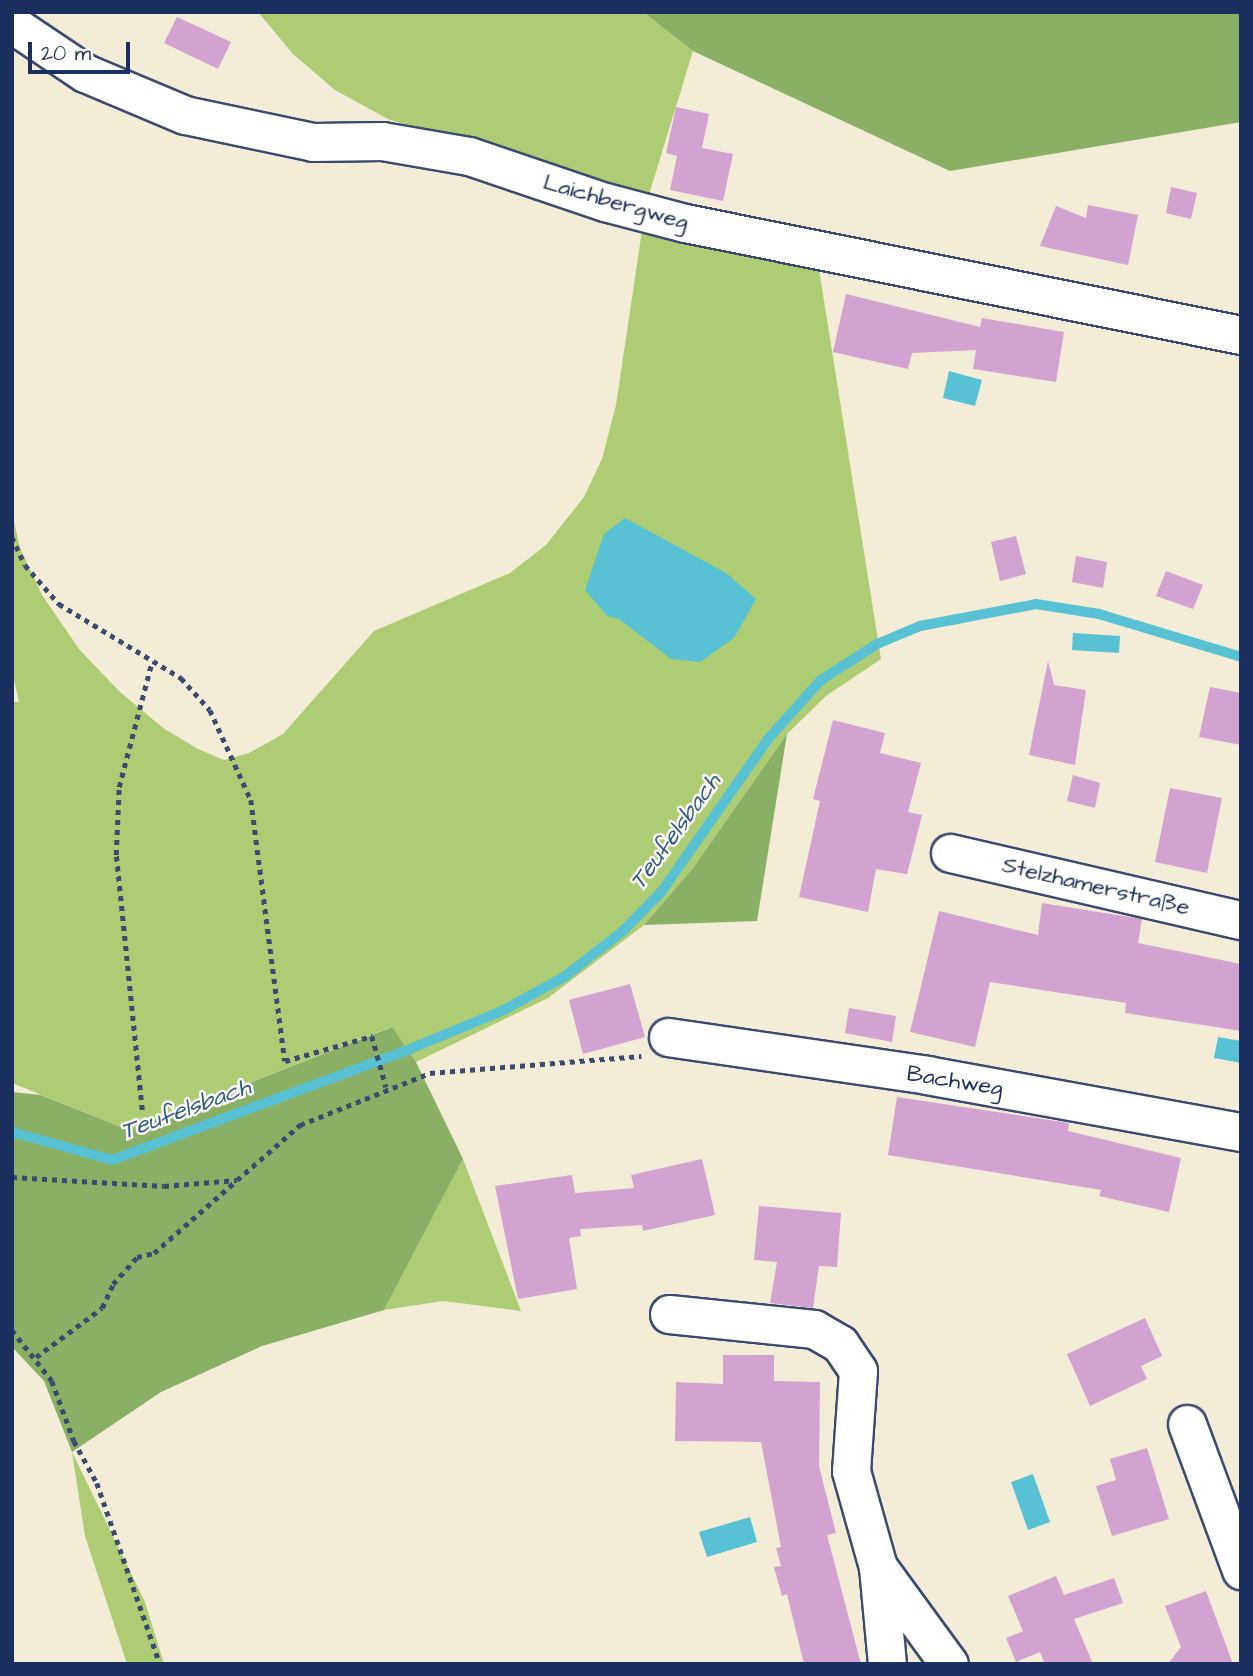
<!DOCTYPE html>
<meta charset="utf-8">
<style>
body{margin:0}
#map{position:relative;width:1253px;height:1676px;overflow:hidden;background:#f3ecd7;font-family:"Architects Daughter",sans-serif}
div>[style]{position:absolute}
.green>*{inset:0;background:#aecc73}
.forest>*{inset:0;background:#8ab065}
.water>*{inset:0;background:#58c1d3}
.stream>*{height:10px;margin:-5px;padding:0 5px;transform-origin:5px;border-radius:5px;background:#58c1d3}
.building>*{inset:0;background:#d2a3d1}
.path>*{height:4.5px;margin-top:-2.25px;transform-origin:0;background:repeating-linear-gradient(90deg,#3b4b70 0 5px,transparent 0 10px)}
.roads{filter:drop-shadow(2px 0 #3b4b70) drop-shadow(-2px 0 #3b4b70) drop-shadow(0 2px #3b4b70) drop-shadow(0 -2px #3b4b70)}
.minor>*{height:37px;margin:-18.5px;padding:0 18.5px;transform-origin:18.5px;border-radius:18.5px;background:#fff}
span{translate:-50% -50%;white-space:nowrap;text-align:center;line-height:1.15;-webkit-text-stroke:5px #fdfcf7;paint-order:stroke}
.street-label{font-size:23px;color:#1b2f5e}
.water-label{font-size:24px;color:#2d5b81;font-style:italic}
.frame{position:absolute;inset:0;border:14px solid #1b2f5e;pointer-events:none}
.scale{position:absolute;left:28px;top:42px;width:102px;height:32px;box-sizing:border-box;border:4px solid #1b2f5e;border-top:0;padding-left:9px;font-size:21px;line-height:24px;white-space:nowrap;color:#1b2f5e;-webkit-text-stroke:5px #fdfcf7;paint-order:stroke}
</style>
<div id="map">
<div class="green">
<div style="clip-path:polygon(258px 12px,643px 12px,693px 51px,647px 201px,388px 119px,335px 90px,293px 54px)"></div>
<div style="clip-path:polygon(643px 224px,818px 263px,881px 659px,826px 696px,787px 734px,693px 868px,644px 925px,548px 998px,416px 1062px,391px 1027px,129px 1130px,12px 1083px,12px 702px,19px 702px,12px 671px,12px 513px,20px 548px,42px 595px,79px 649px,119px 691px,163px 728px,198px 749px,224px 760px,249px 753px,283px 734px,374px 631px,510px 573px,546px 545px,584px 497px,602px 459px,616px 405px)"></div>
<div style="clip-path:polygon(463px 1159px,521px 1311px,443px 1301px,384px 1310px)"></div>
<div style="clip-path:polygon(72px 1452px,145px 1602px,164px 1664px,127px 1664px,85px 1536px)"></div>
</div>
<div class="forest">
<div style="clip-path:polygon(643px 12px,1241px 12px,1241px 122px,950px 171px,693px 51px)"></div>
<div style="clip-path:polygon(787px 734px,757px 921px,644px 925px,693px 868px)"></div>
<div style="clip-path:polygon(392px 1027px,416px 1062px,463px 1159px,384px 1310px,262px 1346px,161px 1392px,72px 1452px,44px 1381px,12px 1347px,12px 1092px,41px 1095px,129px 1130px)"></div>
</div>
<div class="water">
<div style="clip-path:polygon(949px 371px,982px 380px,975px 406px,943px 398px)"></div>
<div style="clip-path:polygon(625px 518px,726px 573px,756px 599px,734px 638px,700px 662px,671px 659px,619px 619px,607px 616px,585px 590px,604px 534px)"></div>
<div style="clip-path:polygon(1073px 633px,1120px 636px,1119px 653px,1072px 650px)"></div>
<div style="clip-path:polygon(1218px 1037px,1241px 1041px,1241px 1063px,1214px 1058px)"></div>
<div style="clip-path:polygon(1033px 1474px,1050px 1522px,1028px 1530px,1011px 1482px)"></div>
<div style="clip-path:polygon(750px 1517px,757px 1542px,707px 1557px,699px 1532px)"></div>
</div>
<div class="stream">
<div style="left:12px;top:1132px;width:104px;rotate:15.6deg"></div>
<div style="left:112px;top:1160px;width:318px;rotate:-20.4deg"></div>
<div style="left:410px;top:1049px;width:102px;rotate:-22.5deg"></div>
<div style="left:504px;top:1010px;width:68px;rotate:-28.8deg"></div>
<div style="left:564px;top:977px;width:75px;rotate:-37.9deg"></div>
<div style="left:623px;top:931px;width:56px;rotate:-45.7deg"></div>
<div style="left:662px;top:891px;width:185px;rotate:-55.1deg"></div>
<div style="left:768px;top:739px;width:79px;rotate:-48.1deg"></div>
<div style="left:821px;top:680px;width:67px;rotate:-32.7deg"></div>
<div style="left:877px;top:644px;width:47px;rotate:-22.7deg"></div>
<div style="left:920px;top:626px;width:118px;rotate:-10.7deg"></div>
<div style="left:1036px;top:604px;width:64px;rotate:9deg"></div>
<div style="left:1099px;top:614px;width:148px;rotate:16.8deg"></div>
</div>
<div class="building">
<div style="clip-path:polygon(177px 17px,231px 42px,218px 69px,164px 43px)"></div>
<div style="clip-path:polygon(676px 107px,709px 114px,702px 148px,733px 154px,723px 201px,670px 190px,677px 156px,666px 153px)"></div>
<div style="clip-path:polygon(1171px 187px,1197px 193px,1191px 219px,1166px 213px)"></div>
<div style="clip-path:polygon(1088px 205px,1138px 215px,1128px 265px,1040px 246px,1056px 206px,1086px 218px)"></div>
<div style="clip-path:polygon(846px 294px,980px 327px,982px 318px,1064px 332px,1056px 382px,973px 369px,976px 350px,912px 353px,908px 369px,833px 352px)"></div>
<div style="clip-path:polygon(1016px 536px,1026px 574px,1000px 581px,991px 542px)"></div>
<div style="clip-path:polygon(1076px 556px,1107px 562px,1103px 588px,1072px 582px)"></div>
<div style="clip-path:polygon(1166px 571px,1203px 585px,1193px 609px,1156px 596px)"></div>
<div style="clip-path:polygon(1048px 661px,1054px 685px,1086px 690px,1075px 765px,1029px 755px)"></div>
<div style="clip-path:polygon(1210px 687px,1241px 693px,1241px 745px,1199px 737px)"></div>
<div style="clip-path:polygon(833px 720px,885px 733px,880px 753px,921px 763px,908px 812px,922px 815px,907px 874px,876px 869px,868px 912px,799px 897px,820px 801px,813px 799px)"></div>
<div style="clip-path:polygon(1073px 775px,1100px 783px,1095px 808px,1067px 801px)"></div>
<div style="clip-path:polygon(1170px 788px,1222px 798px,1207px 873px,1155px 862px)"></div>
<div style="clip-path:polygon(1042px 903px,1142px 919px,1138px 943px,1241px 964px,1241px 1031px,1125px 1013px,1126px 1003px,990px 982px,975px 1047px,910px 1032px,939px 911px,1038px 935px)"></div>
<div style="clip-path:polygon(630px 984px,645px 1037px,583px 1054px,569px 1000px)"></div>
<div style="clip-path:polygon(849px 1008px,896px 1016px,892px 1042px,845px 1033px)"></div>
<div style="clip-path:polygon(897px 1097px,1069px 1123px,1068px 1131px,1181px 1158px,1169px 1212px,1099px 1196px,1101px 1190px,888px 1155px)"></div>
<div style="clip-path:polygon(702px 1159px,715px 1215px,643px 1231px,642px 1225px,580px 1229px,581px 1236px,569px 1238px,577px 1289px,518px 1299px,495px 1186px,572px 1175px,575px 1193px,634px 1188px,631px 1175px)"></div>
<div style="clip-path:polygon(759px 1206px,841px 1213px,837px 1267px,819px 1266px,813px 1308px,770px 1303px,777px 1262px,754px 1260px)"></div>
<div style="clip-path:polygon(1145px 1318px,1162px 1356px,1141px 1366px,1147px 1379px,1090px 1406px,1067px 1354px)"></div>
<div style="clip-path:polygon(723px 1355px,774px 1355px,774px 1381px,820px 1382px,819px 1466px,836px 1533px,827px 1535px,861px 1664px,804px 1664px,787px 1594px,782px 1596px,774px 1567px,781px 1566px,776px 1548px,781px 1547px,761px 1442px,675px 1441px,676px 1382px,723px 1384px)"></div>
<div style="clip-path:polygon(1147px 1448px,1169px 1519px,1112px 1536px,1096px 1486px,1116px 1480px,1110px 1459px)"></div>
<div style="clip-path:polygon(1056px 1576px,1064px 1595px,1114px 1578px,1123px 1603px,1074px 1619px,1093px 1664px,1045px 1664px,1040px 1652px,1016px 1662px,1006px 1638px,1023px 1631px,1008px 1596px)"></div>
<div style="clip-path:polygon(1206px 1591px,1233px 1664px,1168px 1664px,1181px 1647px,1165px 1606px)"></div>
</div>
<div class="path">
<div style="left:12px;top:537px;width:31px;rotate:65deg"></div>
<div style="left:25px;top:565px;width:52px;rotate:48.9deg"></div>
<div style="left:59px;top:604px;width:143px;rotate:31.2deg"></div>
<div style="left:181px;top:678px;width:43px;rotate:47.8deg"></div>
<div style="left:210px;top:710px;width:99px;rotate:65.5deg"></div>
<div style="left:251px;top:800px;width:263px;rotate:82.6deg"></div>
<div style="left:285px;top:1061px;width:91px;rotate:-16deg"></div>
<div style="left:372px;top:1036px;width:53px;rotate:74.6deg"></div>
<div style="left:142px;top:1110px;width:256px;rotate:-95.8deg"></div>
<div style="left:116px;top:855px;width:68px;rotate:-87.5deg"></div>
<div style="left:119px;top:787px;width:130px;rotate:-75.3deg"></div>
<div style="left:12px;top:1177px;width:152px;rotate:3.4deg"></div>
<div style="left:164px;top:1186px;width:73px;rotate:-4.7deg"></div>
<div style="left:237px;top:1180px;width:84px;rotate:-41.1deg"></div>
<div style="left:300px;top:1125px;width:140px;rotate:-21.8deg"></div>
<div style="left:430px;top:1073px;width:212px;rotate:-4.6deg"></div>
<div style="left:12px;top:1330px;width:65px;rotate:51.9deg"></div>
<div style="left:52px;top:1381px;width:64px;rotate:69.9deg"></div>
<div style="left:74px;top:1441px;width:48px;rotate:61.3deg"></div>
<div style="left:97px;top:1483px;width:192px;rotate:70.8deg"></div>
<div style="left:36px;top:1357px;width:82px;rotate:-36.6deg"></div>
<div style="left:102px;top:1308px;width:26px;rotate:-65deg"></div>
<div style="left:113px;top:1284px;width:36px;rotate:-48deg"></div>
<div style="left:137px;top:1257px;width:17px;rotate:-13deg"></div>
<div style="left:154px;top:1253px;width:109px;rotate:-41.3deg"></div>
</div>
<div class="roads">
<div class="minor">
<div style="left:12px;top:24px;width:88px;rotate:33.9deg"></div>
<div style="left:85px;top:73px;width:108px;rotate:22.8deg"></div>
<div style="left:185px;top:115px;width:131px;rotate:11.9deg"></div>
<div style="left:313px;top:142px;width:69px;rotate:-0.8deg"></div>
<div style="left:382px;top:141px;width:88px;rotate:9.8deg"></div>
<div style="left:469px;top:156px;width:144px;rotate:18.7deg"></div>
<div style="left:605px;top:202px;width:83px;rotate:14.7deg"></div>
<div style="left:685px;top:223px;width:567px;rotate:11.39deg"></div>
<div style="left:950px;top:853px;width:299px;rotate:13deg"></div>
<div style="left:668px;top:1037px;width:262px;rotate:8.3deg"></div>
<div style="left:927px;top:1075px;width:319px;rotate:10.3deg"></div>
<div style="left:669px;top:1314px;width:146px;rotate:5.9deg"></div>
<div style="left:814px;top:1329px;width:30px;rotate:30deg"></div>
<div style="left:840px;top:1344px;width:32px;rotate:56deg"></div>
<div style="left:858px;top:1371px;width:100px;rotate:94deg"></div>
<div style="left:851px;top:1471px;width:100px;rotate:74.3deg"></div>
<div style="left:878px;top:1567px;width:97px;rotate:84.7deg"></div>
<div style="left:1187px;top:1424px;width:156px;rotate:69.7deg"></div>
<div style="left:878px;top:1567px;width:120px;rotate:53.8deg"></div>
</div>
</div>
<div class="street-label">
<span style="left:616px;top:202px;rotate:16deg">Laichbergweg</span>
<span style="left:1096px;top:886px;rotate:13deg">Stelzhamerstraße</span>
<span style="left:955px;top:1081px;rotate:9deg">Bachweg</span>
</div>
<div class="water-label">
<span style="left:676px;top:832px;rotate:-54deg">Teufelsbach</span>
<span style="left:186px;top:1110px;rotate:-20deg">Teufelsbach</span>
</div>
<div class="frame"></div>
<div class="scale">20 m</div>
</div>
